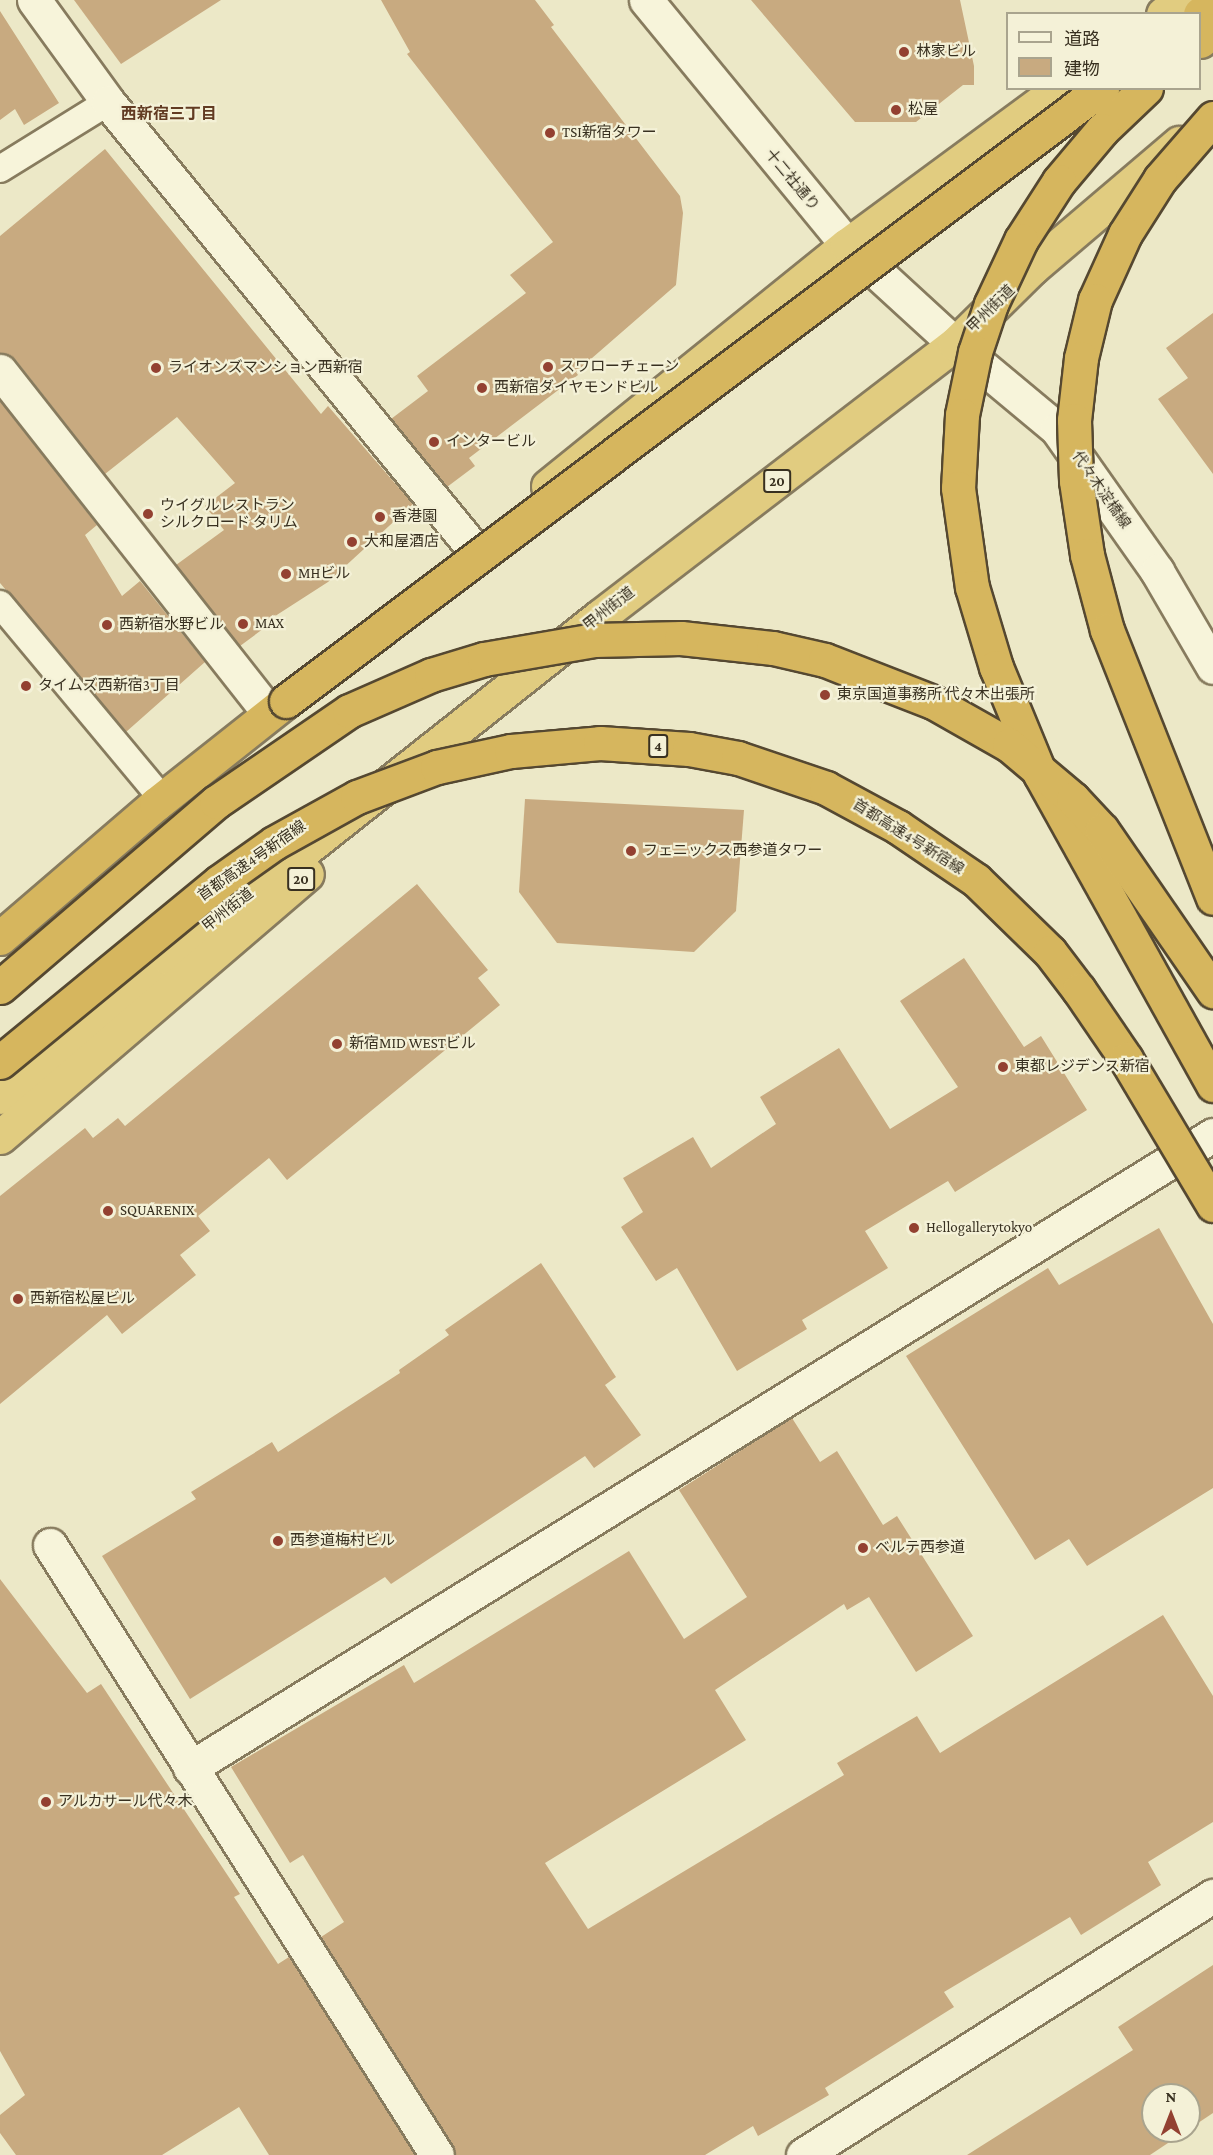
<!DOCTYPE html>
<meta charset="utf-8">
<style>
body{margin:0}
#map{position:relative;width:1213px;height:2155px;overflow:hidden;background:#ece8c7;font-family:"Crimson Pro","Noto Sans JP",serif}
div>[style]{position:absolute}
.building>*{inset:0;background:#c8aa80}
.roads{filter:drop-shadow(2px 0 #877b5e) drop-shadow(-2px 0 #877b5e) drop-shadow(0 2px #877b5e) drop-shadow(0 -2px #877b5e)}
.service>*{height:26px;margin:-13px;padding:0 13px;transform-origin:13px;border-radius:13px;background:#f7f4da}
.minor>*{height:33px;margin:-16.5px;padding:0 16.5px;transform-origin:16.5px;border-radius:16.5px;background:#f7f4da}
.tertiary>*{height:33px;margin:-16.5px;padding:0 16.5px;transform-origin:16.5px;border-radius:16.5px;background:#f7f4da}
.secondary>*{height:33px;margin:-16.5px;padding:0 16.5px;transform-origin:16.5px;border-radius:16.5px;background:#f7f4da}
.trunk>*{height:33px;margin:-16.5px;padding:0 16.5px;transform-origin:16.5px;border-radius:16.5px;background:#e1cc80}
.motorway>*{height:33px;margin:-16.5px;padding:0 16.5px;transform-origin:16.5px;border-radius:16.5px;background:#d6b65e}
.bridges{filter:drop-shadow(2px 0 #554831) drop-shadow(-2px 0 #554831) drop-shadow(0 2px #554831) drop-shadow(0 -2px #554831)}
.motorway-bridge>*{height:33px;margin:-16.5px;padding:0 16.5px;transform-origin:16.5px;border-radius:16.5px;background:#d6b65e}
.dots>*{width:16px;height:16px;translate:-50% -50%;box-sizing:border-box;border:3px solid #f4f1d7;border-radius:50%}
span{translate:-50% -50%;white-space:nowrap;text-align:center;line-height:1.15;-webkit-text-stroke:4.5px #f4f1d7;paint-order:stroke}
.shield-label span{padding:2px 4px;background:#f4f1d7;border:2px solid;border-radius:4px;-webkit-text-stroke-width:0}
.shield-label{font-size:14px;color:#383020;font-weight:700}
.poi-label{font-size:15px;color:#383020}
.left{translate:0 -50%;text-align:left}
.street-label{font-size:15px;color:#383020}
.neighbourhood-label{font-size:16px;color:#623b22;font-weight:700}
.legend{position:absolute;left:1006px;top:12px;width:195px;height:78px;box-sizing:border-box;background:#f4f1d7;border:2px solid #a9a48e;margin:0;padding:8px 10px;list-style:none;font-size:18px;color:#383020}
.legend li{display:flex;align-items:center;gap:12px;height:30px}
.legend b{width:30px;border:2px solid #a9a48e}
.north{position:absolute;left:1141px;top:2083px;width:60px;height:60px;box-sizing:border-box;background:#f4f1d7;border:2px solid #a9a48e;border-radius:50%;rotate:0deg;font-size:16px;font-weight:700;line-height:24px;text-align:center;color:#383020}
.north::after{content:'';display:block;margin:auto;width:21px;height:27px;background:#934131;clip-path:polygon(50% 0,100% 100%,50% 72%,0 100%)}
</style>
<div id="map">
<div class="building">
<div style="clip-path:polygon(74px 0,221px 0,121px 64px)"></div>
<div style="clip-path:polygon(381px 0,535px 0,554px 25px,551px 27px,680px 196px,683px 213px,676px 285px,576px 372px,578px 375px,469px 458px,475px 466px,447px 487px,391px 419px,428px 391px,417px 376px,526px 293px,510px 275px,553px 242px,407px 54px,410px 52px)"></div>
<div style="clip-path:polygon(751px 0,960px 0,974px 66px,974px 85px,963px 85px,916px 122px,855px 122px)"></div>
<div style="clip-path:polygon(0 11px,59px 103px,24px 125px,15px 109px,0 120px)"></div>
<div style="clip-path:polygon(105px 149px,321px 414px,328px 406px,413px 504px,328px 582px,269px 620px,271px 623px,240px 646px,176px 565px,224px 530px,205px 506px,235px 483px,177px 417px,105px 474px,15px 359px,0 353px,0 236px)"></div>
<div style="clip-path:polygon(1213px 313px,1213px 474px,1158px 399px,1188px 378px,1166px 348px)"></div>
<div style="clip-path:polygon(0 401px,97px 525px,85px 535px,122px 596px,140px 581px,205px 662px,126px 732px,0 583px)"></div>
<div style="clip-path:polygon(525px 799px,744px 810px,736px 911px,694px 952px,557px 943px,519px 892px)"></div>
<div style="clip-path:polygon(417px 884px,488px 970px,478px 978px,500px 1005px,287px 1180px,269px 1158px,198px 1216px,210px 1231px,180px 1255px,196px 1275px,122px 1334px,107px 1315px,0 1404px,0 1196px,85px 1128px,93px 1138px,118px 1118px,125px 1126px)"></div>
<div style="clip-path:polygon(964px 958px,1024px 1047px,1041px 1036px,1087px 1110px,955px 1192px,948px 1181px,865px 1231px,888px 1268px,802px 1320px,807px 1329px,737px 1371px,677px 1268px,656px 1281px,621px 1227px,643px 1212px,623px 1178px,693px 1137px,711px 1168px,776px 1124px,760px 1097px,839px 1048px,890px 1129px,958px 1087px,900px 1001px)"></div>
<div style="clip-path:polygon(1159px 1228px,1213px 1324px,1213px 1488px,1087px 1566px,1069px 1539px,1035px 1560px,906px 1356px,1048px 1268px,1059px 1285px)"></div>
<div style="clip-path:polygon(541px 1263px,616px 1377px,605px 1385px,641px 1435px,594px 1468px,585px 1456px,391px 1584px,385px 1577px,190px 1699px,102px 1556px,196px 1499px,191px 1492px,272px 1442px,278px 1452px,400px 1373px,399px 1370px,449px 1335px,445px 1330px)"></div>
<div style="clip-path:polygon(792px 1418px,820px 1462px,837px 1451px,883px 1525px,897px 1516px,973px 1636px,916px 1672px,869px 1597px,847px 1610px,844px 1604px,715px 1690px,746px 1740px,545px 1863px,588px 1929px,844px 1775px,837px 1763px,917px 1716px,940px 1753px,1163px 1615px,1213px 1696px,1213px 1822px,1148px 1862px,1161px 1885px,1081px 1935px,1070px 1917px,944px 1992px,954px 2007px,825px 2088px,829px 2095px,758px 2136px,753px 2126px,705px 2155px,456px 2155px,321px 1937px,344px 1922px,303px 1855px,290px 1863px,231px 1767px,404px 1665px,414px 1683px,629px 1551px,684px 1639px,747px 1597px,679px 1490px)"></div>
<div style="clip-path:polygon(0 1579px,87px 1693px,101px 1684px,240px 1894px,234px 1897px,278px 1964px,289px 1957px,415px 2155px,269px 2155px,239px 2107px,162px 2155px,16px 2155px,0 2133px,0 2115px,25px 2095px,0 2051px)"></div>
<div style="clip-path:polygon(1213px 1965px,1213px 2113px,1189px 2129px,1189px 2095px,1153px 2095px,1153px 2131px,1186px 2131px,1150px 2155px,967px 2155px,1133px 2050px,1118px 2027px)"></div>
</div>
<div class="roads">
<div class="service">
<div style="left:0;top:169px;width:127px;rotate:-31.8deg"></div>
<div style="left:0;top:604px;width:244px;rotate:50.2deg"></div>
</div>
<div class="minor">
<div style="left:34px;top:0;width:126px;rotate:54deg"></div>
<div style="left:108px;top:102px;width:576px;rotate:50.7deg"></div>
<div style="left:0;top:371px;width:425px;rotate:51.8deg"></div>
<div style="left:50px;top:1545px;width:722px;rotate:57.61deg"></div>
<div style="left:190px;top:1768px;width:1203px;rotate:-31.75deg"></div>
<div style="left:803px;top:2155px;width:485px;rotate:-32.3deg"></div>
</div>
<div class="tertiary">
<div style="left:955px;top:344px;width:133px;rotate:39.8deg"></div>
<div style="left:1057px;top:429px;width:174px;rotate:54.8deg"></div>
<div style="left:1157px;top:571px;width:111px;rotate:59.7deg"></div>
</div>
<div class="secondary">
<div style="left:646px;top:0;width:317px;rotate:50.6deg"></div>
<div style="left:847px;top:245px;width:147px;rotate:42.5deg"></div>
</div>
<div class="trunk">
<div style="left:1163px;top:14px;width:23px;rotate:-38deg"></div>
<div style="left:548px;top:486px;width:384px;rotate:-38.9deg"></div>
<div style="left:847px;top:245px;width:265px;rotate:-36.4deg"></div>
<div style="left:0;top:1097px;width:218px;rotate:-39.6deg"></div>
<div style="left:168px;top:958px;width:550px;rotate:-38.35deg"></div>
<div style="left:599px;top:617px;width:449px;rotate:-37.5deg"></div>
<div style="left:955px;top:344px;width:108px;rotate:-44.6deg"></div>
<div style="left:1032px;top:268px;width:193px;rotate:-40.4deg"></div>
<div style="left:0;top:1137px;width:404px;rotate:-40.6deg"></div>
</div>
<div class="motorway">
<div style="left:1200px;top:14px;width:17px;rotate:-40deg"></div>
<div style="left:1200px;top:41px;width:17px;rotate:-40deg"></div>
<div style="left:0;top:938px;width:206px;rotate:-40.7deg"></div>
<div style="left:156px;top:804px;width:166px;rotate:-38.4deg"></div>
</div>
</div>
<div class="bridges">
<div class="motorway-bridge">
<div style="left:1146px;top:88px;width:61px;rotate:136.3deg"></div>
<div style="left:1102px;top:130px;width:67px;rotate:130.1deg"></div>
<div style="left:1059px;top:181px;width:70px;rotate:122.8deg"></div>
<div style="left:1021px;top:240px;width:71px;rotate:115.1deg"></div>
<div style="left:991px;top:304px;width:51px;rotate:108.4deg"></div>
<div style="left:975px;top:352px;width:64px;rotate:101.7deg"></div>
<div style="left:962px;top:415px;width:73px;rotate:93.1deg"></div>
<div style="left:958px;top:488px;width:100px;rotate:82deg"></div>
<div style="left:972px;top:587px;width:84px;rotate:73.3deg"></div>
<div style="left:996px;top:667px;width:116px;rotate:67.6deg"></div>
<div style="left:1040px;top:774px;width:356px;rotate:60.9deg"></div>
<div style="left:1213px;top:118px;width:81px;rotate:131deg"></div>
<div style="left:1160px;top:179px;width:65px;rotate:122.5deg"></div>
<div style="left:1125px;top:234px;width:72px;rotate:114.4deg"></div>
<div style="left:1095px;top:300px;width:60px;rotate:103.6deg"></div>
<div style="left:1081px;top:358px;width:62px;rotate:96.4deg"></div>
<div style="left:1074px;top:420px;width:61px;rotate:88.1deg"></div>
<div style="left:1076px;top:481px;width:75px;rotate:81.5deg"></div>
<div style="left:1087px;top:555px;width:78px;rotate:75.1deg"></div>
<div style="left:1107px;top:630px;width:288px;rotate:68.4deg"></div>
<div style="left:286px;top:701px;width:1021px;rotate:-36.91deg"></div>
<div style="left:0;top:987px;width:284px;rotate:-40.6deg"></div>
<div style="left:216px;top:802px;width:161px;rotate:-34.4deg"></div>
<div style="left:349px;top:711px;width:90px;rotate:-23.7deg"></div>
<div style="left:431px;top:675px;width:55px;rotate:-16.8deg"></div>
<div style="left:484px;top:659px;width:112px;rotate:-9.8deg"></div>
<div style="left:594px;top:640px;width:87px;rotate:-1.3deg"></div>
<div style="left:681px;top:638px;width:93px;rotate:6.2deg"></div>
<div style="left:773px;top:648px;width:53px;rotate:13deg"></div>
<div style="left:825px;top:660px;width:116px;rotate:21.3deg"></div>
<div style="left:933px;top:702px;width:87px;rotate:29.5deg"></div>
<div style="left:1009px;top:745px;width:84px;rotate:40.2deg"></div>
<div style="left:1073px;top:799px;width:42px;rotate:46.9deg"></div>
<div style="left:1102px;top:830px;width:196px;rotate:55.4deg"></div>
<div style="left:0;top:1062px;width:283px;rotate:-39.4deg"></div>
<div style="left:219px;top:882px;width:67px;rotate:-35.3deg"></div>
<div style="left:274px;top:843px;width:95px;rotate:-29deg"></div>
<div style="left:357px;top:797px;width:85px;rotate:-20.6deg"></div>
<div style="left:437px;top:767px;width:76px;rotate:-12.2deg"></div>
<div style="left:511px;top:751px;width:89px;rotate:-5.1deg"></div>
<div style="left:600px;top:743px;width:89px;rotate:3.9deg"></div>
<div style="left:689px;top:749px;width:50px;rotate:10.4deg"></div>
<div style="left:738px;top:758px;width:93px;rotate:18.8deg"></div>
<div style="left:826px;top:788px;width:82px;rotate:28.4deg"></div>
<div style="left:898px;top:827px;width:94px;rotate:34.2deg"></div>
<div style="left:976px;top:880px;width:103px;rotate:44.2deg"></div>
<div style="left:1050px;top:952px;width:48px;rotate:52.7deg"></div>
<div style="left:1079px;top:990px;width:83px;rotate:55.7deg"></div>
<div style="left:1126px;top:1059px;width:170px;rotate:59.2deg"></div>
</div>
</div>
<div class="dots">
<div style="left:904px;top:52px;background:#934131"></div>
<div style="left:896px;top:110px;background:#934131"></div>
<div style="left:550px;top:133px;background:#934131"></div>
<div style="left:548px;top:367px;background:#934131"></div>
<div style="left:156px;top:368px;background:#934131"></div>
<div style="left:482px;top:388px;background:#934131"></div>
<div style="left:434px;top:442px;background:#934131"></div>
<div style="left:148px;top:514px;background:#934131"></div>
<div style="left:380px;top:517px;background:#934131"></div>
<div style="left:352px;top:542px;background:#934131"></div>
<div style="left:286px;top:574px;background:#934131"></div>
<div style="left:243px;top:624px;background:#934131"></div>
<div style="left:107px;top:625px;background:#934131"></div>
<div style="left:26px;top:686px;background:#934131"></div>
<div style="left:825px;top:695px;background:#934131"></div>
<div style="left:631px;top:851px;background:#934131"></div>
<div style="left:337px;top:1044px;background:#934131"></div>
<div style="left:1003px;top:1067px;background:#934131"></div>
<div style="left:108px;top:1211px;background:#934131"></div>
<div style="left:914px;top:1228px;background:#934131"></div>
<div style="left:18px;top:1299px;background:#934131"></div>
<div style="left:278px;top:1541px;background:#934131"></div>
<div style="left:863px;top:1548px;background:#934131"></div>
<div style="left:46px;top:1802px;background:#934131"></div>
</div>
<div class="shield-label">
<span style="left:777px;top:481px">20</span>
<span style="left:658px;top:746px">4</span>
<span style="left:301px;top:879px">20</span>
</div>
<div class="poi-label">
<span class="left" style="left:916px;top:52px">林家ビル</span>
<span class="left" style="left:908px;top:110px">松屋</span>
<span class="left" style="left:562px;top:133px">TSI新宿タワー</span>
<span class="left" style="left:560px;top:367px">スワローチェーン</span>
<span class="left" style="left:168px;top:368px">ライオンズマンション西新宿</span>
<span class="left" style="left:494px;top:388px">西新宿ダイヤモンドビル</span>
<span class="left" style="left:446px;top:442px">インタービル</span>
<span class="left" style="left:160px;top:514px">ウイグルレストラン<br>シルクロード タリム</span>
<span class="left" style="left:392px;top:517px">香港園</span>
<span class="left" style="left:364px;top:542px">大和屋酒店</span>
<span class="left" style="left:298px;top:574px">MHビル</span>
<span class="left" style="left:255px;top:624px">MAX</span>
<span class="left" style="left:119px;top:625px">西新宿水野ビル</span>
<span class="left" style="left:38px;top:686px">タイムズ西新宿3丁目</span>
<span class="left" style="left:837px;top:695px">東京国道事務所 代々木出張所</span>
<span class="left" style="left:643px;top:851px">フェニックス西参道タワー</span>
<span class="left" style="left:349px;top:1044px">新宿MID WESTビル</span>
<span class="left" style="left:1015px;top:1067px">東都レジデンス新宿</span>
<span class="left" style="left:120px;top:1211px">SQUARENIX</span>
<span class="left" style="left:926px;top:1228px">Hellogallerytokyo</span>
<span class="left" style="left:30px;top:1299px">西新宿松屋ビル</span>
<span class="left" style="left:290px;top:1541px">西参道梅村ビル</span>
<span class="left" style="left:875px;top:1548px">ベルテ西参道</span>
<span class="left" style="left:58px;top:1802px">アルカサール代々木</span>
</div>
<div class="street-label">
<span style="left:792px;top:180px;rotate:50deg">十二社通り</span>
<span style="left:991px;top:309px;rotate:-45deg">甲州街道</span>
<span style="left:1101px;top:490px;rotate:55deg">代々木淀橋線</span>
<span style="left:609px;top:609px;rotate:-38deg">甲州街道</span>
<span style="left:908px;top:837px;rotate:32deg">首都高速4号新宿線</span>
<span style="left:252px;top:861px;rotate:-35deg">首都高速4号新宿線</span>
<span style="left:228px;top:910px;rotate:-38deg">甲州街道</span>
</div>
<div class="neighbourhood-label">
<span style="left:169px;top:114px">西新宿三丁目</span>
</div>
<ul class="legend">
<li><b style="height:8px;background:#f7f4da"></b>道路</li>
<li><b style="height:16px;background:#c8aa80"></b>建物</li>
</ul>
<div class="north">N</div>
</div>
